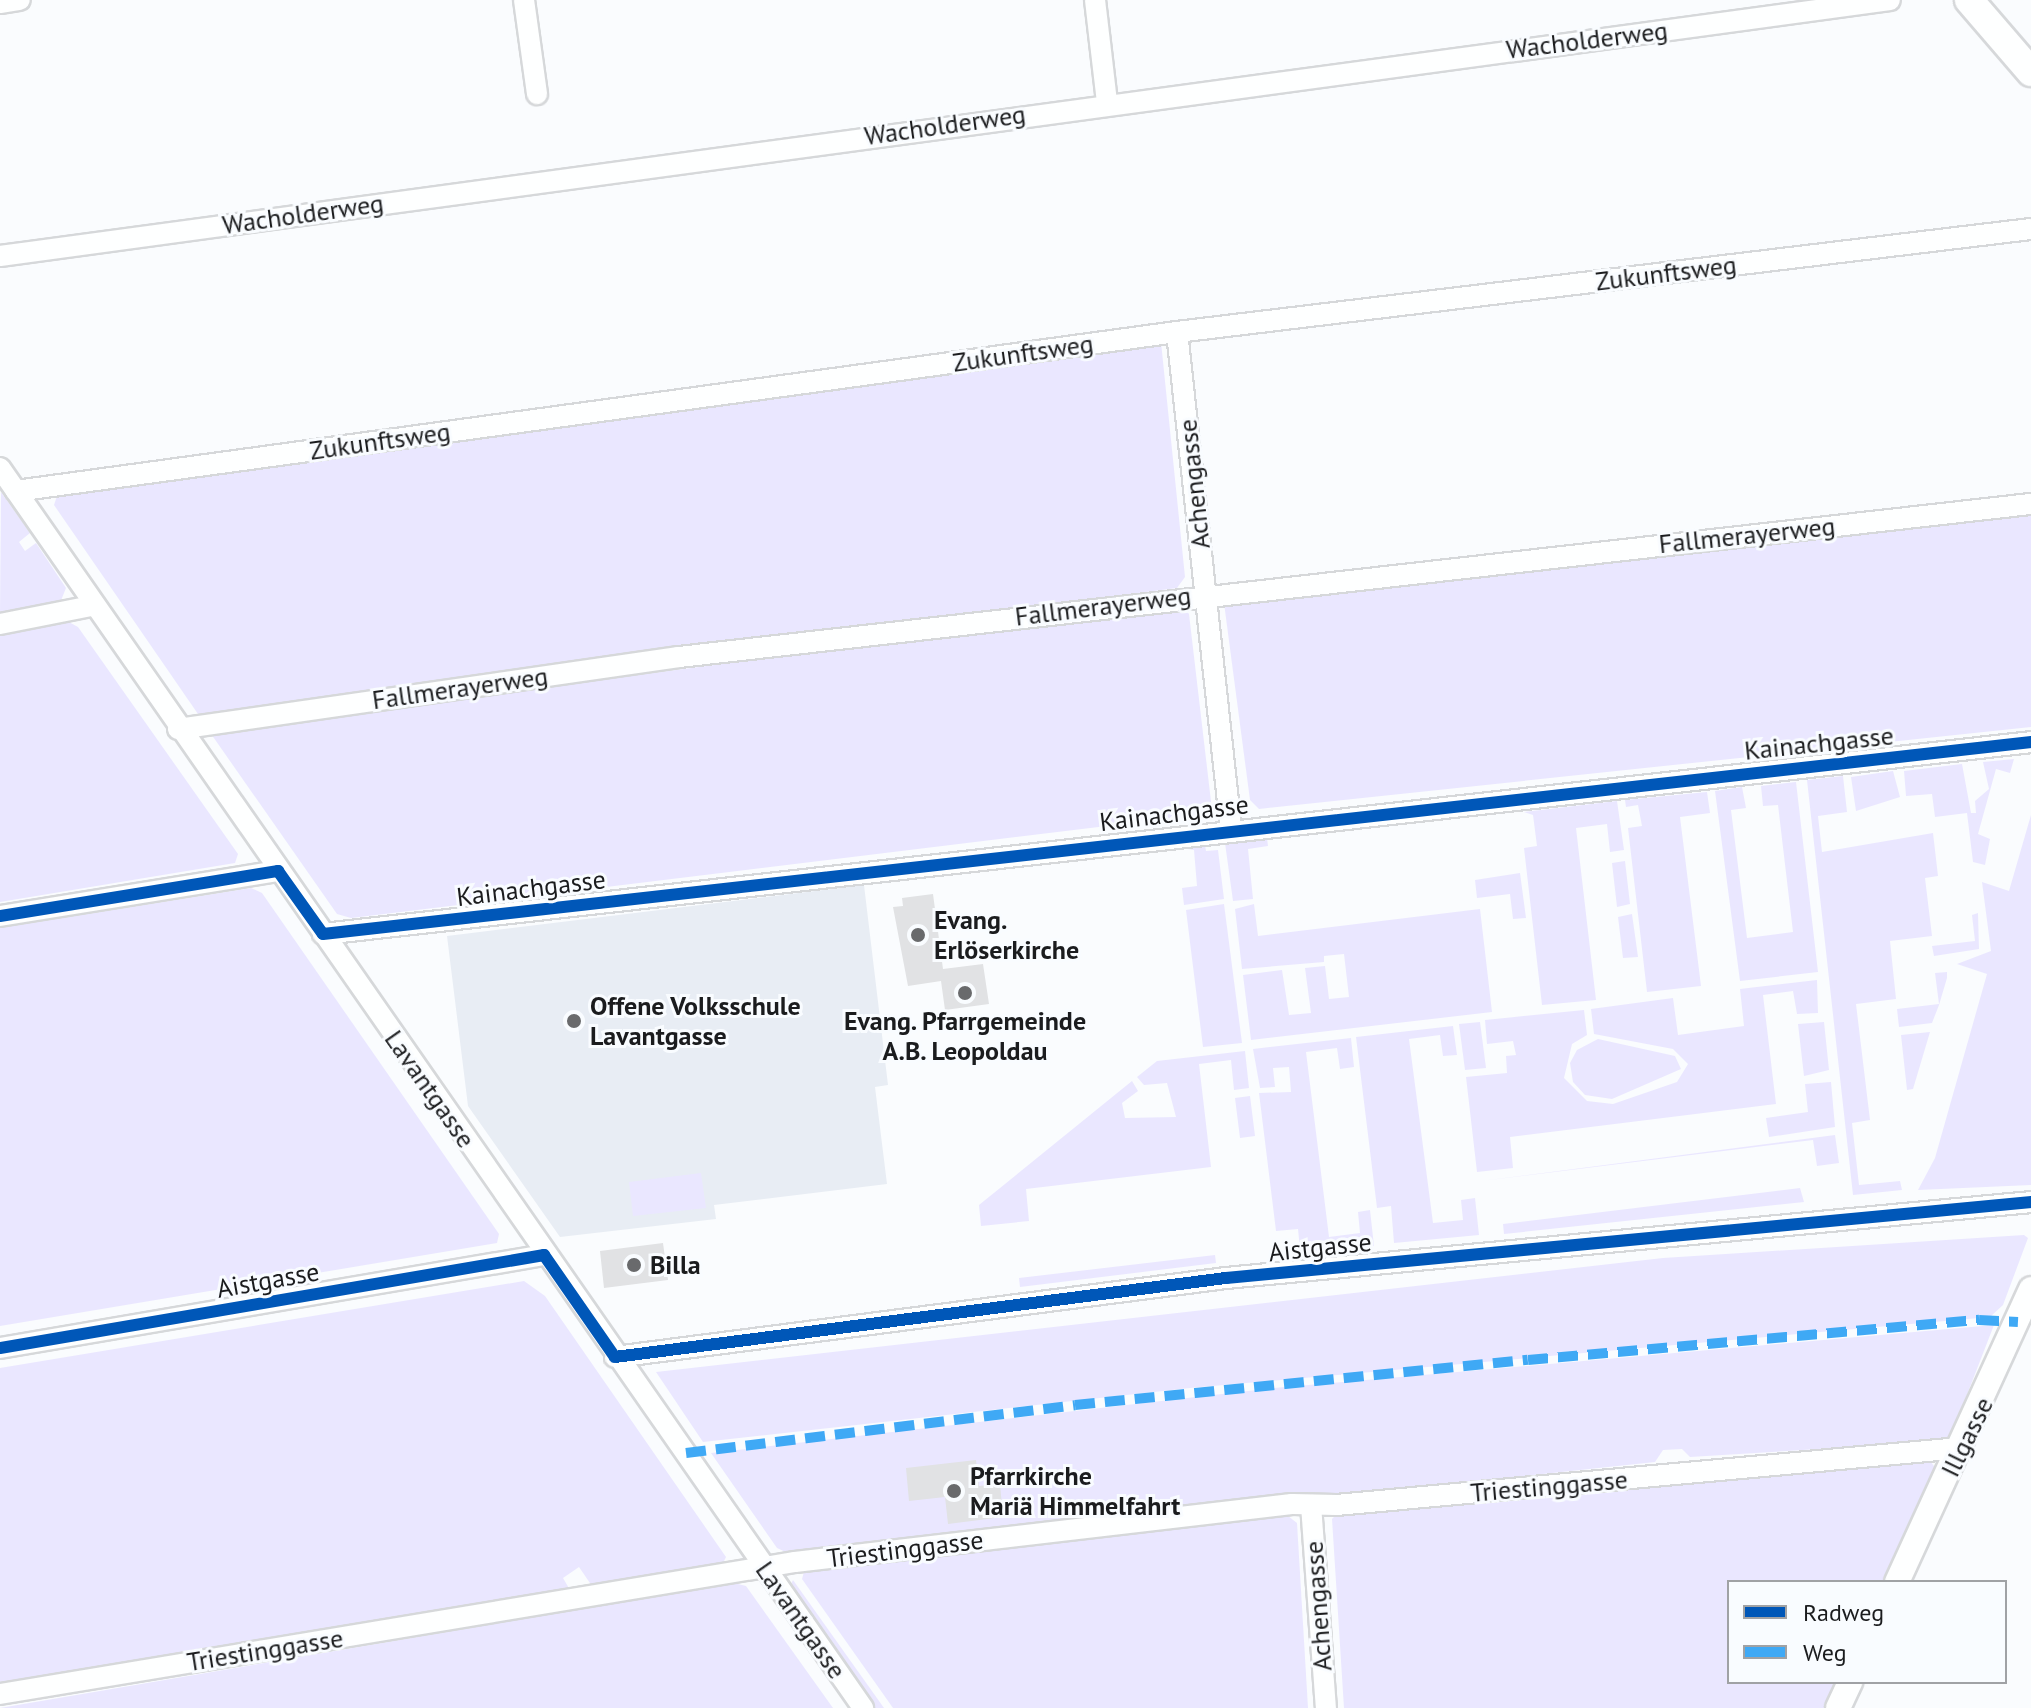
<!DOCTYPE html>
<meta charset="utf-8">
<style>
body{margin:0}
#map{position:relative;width:2031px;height:1708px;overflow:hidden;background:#fafcfe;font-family:"PT Sans",sans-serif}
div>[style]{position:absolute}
.built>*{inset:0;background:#e8edf4}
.green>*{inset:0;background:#eae7ff}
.building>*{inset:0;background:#e1e2e4}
.roads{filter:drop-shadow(2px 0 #d6d8da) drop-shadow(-2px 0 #d6d8da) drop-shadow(0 2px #d6d8da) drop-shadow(0 -2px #d6d8da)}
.minor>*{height:20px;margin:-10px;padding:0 10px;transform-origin:10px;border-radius:10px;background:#feffff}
.tertiary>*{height:24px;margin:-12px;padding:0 12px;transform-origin:12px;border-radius:12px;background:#feffff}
.secondary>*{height:28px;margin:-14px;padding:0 14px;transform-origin:14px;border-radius:14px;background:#feffff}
.quiet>*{height:10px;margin-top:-5px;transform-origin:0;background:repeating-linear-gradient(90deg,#3fa9f5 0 20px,transparent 0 30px)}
.cycleway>*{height:12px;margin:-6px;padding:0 6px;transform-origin:6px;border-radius:6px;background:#0057b8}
.dots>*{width:22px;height:22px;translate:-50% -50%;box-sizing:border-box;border:4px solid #f9fcff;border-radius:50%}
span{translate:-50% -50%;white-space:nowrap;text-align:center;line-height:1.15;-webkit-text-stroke:6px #f9fcff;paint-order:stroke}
.street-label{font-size:26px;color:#1b1c1e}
.poi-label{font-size:26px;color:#1b1c1e;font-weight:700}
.left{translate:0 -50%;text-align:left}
.legend{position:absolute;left:1727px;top:1580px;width:280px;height:104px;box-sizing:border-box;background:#f9fcff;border:2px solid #a0a2a5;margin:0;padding:10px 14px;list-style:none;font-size:24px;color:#1b1c1e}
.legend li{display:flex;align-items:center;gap:16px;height:40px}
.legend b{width:40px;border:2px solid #a0a2a5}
</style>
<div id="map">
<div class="built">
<div style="clip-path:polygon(864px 885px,888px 1085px,875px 1087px,887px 1184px,714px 1205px,716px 1219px,560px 1237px,468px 1106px,447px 936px)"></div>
</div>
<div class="green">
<div style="clip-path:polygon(1161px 342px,1185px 577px,1177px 588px,198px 714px,54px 505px,58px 493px)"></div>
<div style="clip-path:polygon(1px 492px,30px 533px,19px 542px,25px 551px,36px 543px,66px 588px,60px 603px,0 615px)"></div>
<div style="clip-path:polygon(2031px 509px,2031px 727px,1259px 809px,1250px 800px,1224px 603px)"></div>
<div style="clip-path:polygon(1180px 604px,1189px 614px,1212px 810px,1206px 814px,351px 918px,337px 914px,209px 731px)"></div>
<div style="clip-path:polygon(67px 621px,78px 627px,238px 854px,235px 863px,0 902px,0 633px)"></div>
<div style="clip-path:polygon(2014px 759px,2010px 773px,1996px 769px,1978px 834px,1990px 839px,1985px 865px,1973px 862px,1967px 813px,1935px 817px,1932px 794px,1906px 796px,1904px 771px,1962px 764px,1971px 813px,1976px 813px,1975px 801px,1989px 789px,1983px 762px)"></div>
<div style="clip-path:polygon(1893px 771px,1900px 797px,1856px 811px,1851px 777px)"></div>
<div style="clip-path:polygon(1843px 776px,1847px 812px,1818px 816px,1822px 852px,1933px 833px,1938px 876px,1925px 878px,1932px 936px,1890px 941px,1896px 999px,1856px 1004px,1870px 1120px,1852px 1123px,1859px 1185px,1900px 1181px,1902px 1190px,1853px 1195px,1807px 780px)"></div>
<div style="clip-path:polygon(1796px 782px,1818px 972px,1740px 981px,1715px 791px,1742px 787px,1746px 808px,1731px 810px,1747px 938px,1793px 932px,1778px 805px,1763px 806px,1761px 786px)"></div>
<div style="clip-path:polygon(1707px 792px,1710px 813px,1680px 817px,1701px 986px,1647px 992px,1628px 828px,1642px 826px,1638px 805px,1626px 807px,1625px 800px)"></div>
<div style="clip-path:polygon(1617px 801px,1624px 850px,1610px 852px,1607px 824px,1576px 828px,1596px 1000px,1542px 1005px,1524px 848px,1537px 846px,1533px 815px,1524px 812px)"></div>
<div style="clip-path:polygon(2031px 815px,2031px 1185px,1918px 1190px,1935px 1158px,1987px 974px,1957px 964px,1991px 951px,1982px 882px,2009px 891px)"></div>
<div style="clip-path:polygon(1267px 838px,1268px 846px,1248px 849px,1253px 899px,1233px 901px,1225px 843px)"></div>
<div style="clip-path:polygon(1205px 845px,1206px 851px,1218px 850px,1224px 899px,1184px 905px,1182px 888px,1197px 886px,1194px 850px,1180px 848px)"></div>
<div style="clip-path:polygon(1625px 861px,1630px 904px,1617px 907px,1612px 863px)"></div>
<div style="clip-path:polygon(1520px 873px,1526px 918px,1513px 919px,1510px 894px,1477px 898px,1475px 880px)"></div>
<div style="clip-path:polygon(251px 888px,262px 893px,499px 1234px,497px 1243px,0 1326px,0 928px)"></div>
<div style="clip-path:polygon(1224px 904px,1242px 1043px,1203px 1047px,1186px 910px)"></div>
<div style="clip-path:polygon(1254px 904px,1258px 936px,1480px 909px,1492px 1012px,1251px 1040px,1243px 975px,1282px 970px,1289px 1015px,1311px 1013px,1305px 968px,1325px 966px,1329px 999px,1349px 997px,1344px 954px,1324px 956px,1324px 962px,1242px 969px,1235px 909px)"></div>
<div style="clip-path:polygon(1978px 913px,1979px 949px,1934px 956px,1932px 946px,1975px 941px,1972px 915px)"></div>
<div style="clip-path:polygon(1632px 914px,1638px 957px,1623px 958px,1618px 917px)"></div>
<div style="clip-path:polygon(1947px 972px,1947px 978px,1939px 1005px,1932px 1023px,1899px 1027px,1897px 1009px,1939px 1004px,1935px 973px)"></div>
<div style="clip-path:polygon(1817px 980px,1818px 1013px,1797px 1014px,1793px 991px,1763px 995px,1776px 1104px,1510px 1137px,1513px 1168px,1477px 1172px,1466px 1077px,1507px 1073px,1506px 1056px,1516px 1055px,1513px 1041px,1487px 1044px,1485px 1020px,1584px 1010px,1587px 1035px,1572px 1044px,1564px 1078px,1587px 1101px,1613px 1104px,1677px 1082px,1688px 1064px,1673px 1049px,1594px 1034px,1591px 1009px,1673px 998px,1678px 1035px,1744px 1026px,1740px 989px)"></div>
<div style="clip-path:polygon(1480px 1022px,1486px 1068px,1465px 1070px,1459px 1024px)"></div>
<div style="clip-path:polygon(1824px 1022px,1829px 1070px,1804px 1076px,1798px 1024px)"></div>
<div style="clip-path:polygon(1453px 1026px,1457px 1055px,1443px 1056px,1440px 1035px,1409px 1039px,1433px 1223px,1463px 1220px,1461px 1200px,1475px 1198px,1479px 1235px,1394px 1243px,1391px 1206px,1377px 1208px,1356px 1037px)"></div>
<div style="clip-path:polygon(1930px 1032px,1913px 1089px,1907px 1090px,1901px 1035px)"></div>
<div style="clip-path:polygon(1351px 1038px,1354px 1067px,1340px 1069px,1337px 1048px,1306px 1052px,1329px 1237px,1360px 1233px,1358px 1212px,1370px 1210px,1374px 1246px,1280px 1255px,1300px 1249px,1298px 1229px,1276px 1231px,1259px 1093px,1291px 1092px,1289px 1067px,1273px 1068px,1275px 1087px,1260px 1088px,1253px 1049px)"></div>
<div style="clip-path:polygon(1598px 1039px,1675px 1056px,1681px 1069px,1612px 1099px,1585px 1095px,1573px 1082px,1570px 1063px,1577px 1050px)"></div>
<div style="clip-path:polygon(1245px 1051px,1249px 1088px,1234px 1090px,1231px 1060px,1199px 1064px,1211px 1167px,1026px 1189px,1029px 1221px,981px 1226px,979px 1205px,1132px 1081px,1138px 1091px,1122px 1103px,1125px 1118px,1176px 1117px,1167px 1083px,1144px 1085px,1137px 1077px,1157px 1061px)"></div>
<div style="clip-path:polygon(1831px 1082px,1835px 1127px,1769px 1137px,1766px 1118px,1808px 1112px,1805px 1084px)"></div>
<div style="clip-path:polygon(1250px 1096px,1255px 1136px,1240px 1138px,1235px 1098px)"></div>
<div style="clip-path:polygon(1835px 1135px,1839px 1163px,1817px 1166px,1813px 1140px,1481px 1181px)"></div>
<div style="clip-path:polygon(701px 1173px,706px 1208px,633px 1216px,629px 1182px)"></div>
<div style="clip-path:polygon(1800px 1188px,1804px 1202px,1504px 1234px,1503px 1224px)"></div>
<div style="clip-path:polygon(2024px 1235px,2028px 1238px,2003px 1305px,1990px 1317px,1190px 1388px,703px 1442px,656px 1372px,1663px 1258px)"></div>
<div style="clip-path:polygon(1215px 1255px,1216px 1263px,1020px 1287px,1019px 1278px)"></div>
<div style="clip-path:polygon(524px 1281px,545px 1296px,726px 1557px,722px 1565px,592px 1586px,579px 1567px,563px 1578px,570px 1590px,0 1682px,0 1368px)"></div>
<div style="clip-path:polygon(1994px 1325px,1949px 1441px,1690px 1457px,1682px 1449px,1663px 1450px,1655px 1462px,792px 1555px,777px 1548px,711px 1453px,1274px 1388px)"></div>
<div style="clip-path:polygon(1930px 1461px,1938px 1471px,1887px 1582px,1729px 1582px,1729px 1682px,1839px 1682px,1827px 1708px,1344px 1708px,1332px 1519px,1340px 1511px)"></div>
<div style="clip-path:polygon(1288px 1516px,1297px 1523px,1308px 1708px,893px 1708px,802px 1579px,804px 1572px)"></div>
<div style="clip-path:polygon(793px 1580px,884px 1708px,870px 1708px,790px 1586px)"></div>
<div style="clip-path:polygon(734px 1583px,746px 1586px,833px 1708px,0 1708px)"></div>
</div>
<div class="building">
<div style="clip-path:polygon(933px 894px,943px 969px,983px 964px,989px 1004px,945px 1010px,941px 981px,908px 986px,893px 907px,903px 906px,902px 898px)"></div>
<div style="clip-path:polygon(663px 1243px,668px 1280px,604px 1288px,600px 1251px)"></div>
<div style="clip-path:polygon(976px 1460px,979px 1486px,1000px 1484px,1003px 1517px,948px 1524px,945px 1497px,909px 1501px,906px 1468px)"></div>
</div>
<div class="roads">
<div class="minor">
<div style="left:524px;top:0;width:95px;rotate:82.1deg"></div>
<div style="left:1095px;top:0;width:103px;rotate:83.3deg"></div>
<div style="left:0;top:3px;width:20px;rotate:-9deg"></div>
<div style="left:0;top:256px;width:1907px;rotate:-7.71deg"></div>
<div style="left:1177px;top:332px;width:499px;rotate:83.8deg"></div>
<div style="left:0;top:468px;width:1511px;rotate:55.16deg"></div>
<div style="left:16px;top:491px;width:1172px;rotate:-7.8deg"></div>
<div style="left:1177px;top:332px;width:860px;rotate:-6.88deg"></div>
<div style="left:0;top:624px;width:93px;rotate:-11.2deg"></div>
<div style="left:178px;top:729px;width:506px;rotate:-8.18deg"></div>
<div style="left:679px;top:657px;width:1361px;rotate:-6.46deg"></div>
<div style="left:0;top:916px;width:282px;rotate:-9.2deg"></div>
<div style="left:323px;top:934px;width:1719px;rotate:-6.41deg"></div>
<div style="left:0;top:1348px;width:552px;rotate:-9.7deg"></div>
<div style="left:615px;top:1357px;width:616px;rotate:-7.37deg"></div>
<div style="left:1226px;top:1278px;width:809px;rotate:-5.39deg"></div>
<div style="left:1311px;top:1505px;width:204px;rotate:85.8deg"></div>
<div style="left:0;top:1694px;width:806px;rotate:-9.43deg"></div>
<div style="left:795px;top:1562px;width:500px;rotate:-6.66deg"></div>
<div style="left:1292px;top:1504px;width:44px;rotate:1.3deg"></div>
<div style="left:1336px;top:1505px;width:627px;rotate:-5.22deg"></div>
</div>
<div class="tertiary">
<div style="left:1897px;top:1582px;width:322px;rotate:-65.4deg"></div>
<div style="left:1838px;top:1708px;width:29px;rotate:-65deg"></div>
</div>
<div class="secondary">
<div style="left:1969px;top:0;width:95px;rotate:49.3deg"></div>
</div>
</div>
<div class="quiet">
<div style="left:686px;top:1453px;width:392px;rotate:-7deg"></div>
<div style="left:1075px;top:1405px;width:455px;rotate:-5.7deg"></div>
<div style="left:1528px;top:1360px;width:453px;rotate:-5.1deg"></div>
<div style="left:1979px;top:1320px;width:39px;rotate:3deg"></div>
</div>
<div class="cycleway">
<div style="left:0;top:916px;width:282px;rotate:-9.2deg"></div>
<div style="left:278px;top:871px;width:77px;rotate:54.5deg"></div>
<div style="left:323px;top:934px;width:1719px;rotate:-6.41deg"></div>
<div style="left:0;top:1348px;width:552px;rotate:-9.7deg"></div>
<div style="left:544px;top:1255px;width:124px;rotate:55.2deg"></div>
<div style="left:615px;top:1357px;width:616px;rotate:-7.37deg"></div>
<div style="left:1226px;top:1278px;width:809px;rotate:-5.39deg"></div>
</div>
<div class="dots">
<div style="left:918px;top:935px;background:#696a6c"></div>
<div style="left:965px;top:993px;background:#696a6c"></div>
<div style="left:574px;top:1021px;background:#696a6c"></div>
<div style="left:634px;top:1265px;background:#696a6c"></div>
<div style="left:954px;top:1491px;background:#696a6c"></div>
</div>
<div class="street-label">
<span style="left:1587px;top:40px;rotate:-7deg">Wacholderweg</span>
<span style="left:945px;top:125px;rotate:-8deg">Wacholderweg</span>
<span style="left:303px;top:214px;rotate:-8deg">Wacholderweg</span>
<span style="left:1666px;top:273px;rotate:-7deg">Zukunftsweg</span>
<span style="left:1023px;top:353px;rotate:-8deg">Zukunftsweg</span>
<span style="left:380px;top:441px;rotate:-8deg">Zukunftsweg</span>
<span style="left:1194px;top:484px;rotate:-96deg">Achengasse</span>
<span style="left:1747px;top:535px;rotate:-6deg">Fallmerayerweg</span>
<span style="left:1103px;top:606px;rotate:-7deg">Fallmerayerweg</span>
<span style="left:460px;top:688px;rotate:-8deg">Fallmerayerweg</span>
<span style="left:1819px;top:743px;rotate:-6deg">Kainachgasse</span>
<span style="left:1174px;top:813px;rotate:-7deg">Kainachgasse</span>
<span style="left:531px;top:888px;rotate:-7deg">Kainachgasse</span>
<span style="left:430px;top:1089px;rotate:55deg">Lavantgasse</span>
<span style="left:1320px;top:1247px;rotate:-6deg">Aistgasse</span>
<span style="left:268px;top:1280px;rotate:-10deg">Aistgasse</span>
<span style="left:1967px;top:1437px;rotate:-64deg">Illgasse</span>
<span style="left:1549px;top:1486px;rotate:-5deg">Triestinggasse</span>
<span style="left:905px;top:1549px;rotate:-7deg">Triestinggasse</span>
<span style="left:1318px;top:1606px;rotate:-94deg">Achengasse</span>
<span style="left:801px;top:1620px;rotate:55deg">Lavantgasse</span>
<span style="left:265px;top:1650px;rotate:-9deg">Triestinggasse</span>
</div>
<div class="poi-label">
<span class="left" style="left:934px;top:935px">Evang.<br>Erlöserkirche</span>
<span class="left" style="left:590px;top:1021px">Offene Volksschule<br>Lavantgasse</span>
<span style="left:965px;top:1036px">Evang. Pfarrgemeinde<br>A.B. Leopoldau</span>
<span class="left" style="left:650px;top:1265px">Billa</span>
<span class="left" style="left:970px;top:1491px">Pfarrkirche<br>Mariä Himmelfahrt</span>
</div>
<ul class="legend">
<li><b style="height:10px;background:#0057b8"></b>Radweg</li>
<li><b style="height:10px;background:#3fa9f5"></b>Weg</li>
</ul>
</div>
